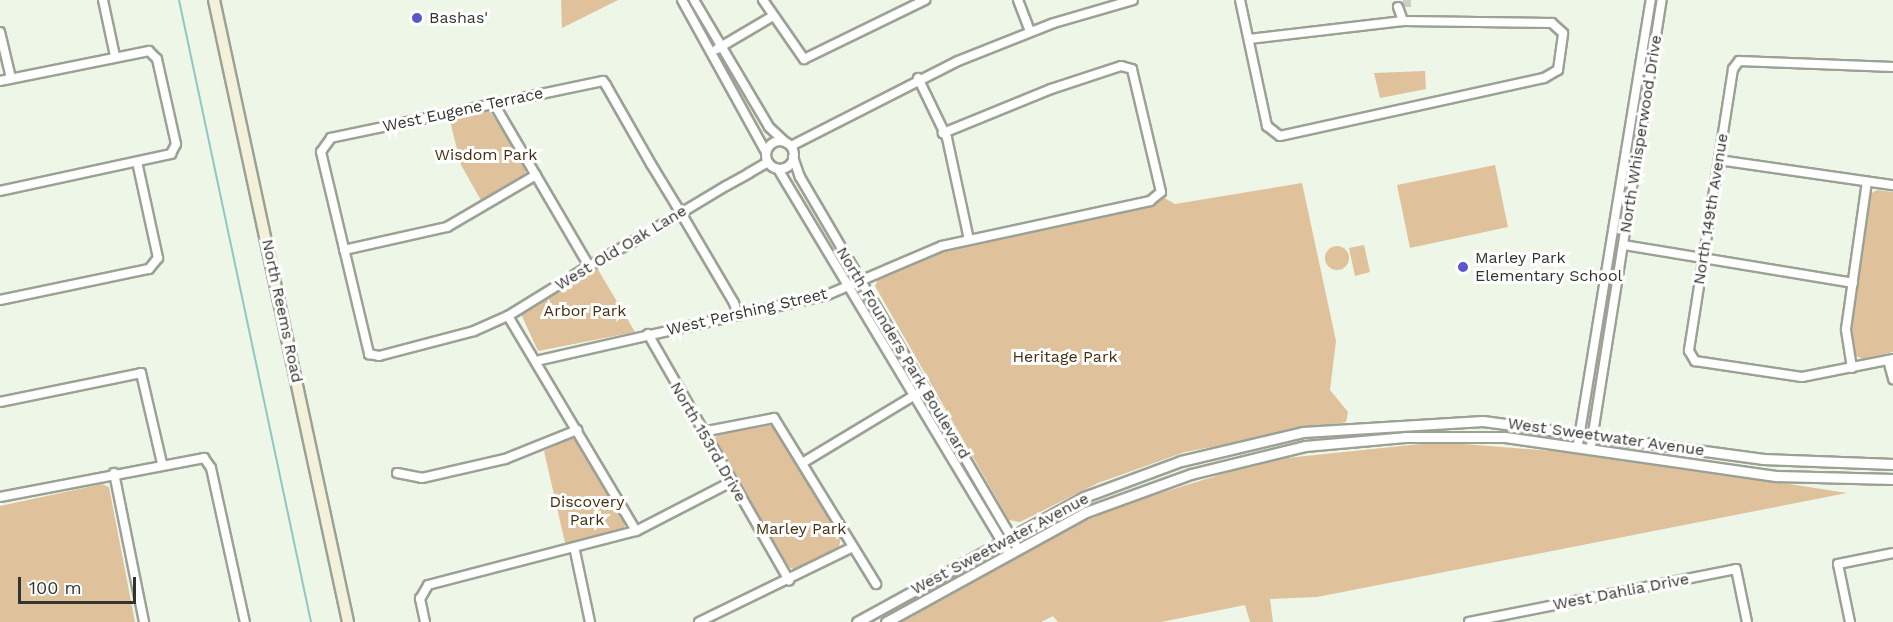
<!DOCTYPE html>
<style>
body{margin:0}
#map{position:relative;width:1893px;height:622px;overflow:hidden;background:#eef6e8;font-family:"Work Sans",sans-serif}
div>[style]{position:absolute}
.green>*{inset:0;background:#dfc19b}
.round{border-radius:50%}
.stream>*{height:2px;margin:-1px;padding:0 1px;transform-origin:1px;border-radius:1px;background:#8cc8c4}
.minor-tunnel>*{height:8px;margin-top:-4px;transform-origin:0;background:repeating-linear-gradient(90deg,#c8cfc3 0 8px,transparent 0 12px)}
.roads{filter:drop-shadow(2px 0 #9ba295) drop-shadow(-2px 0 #9ba295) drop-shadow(0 2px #9ba295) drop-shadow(0 -2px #9ba295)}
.minor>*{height:8px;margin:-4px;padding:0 4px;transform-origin:4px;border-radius:4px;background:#fff}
.minor>.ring{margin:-4px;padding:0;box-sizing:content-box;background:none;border:8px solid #fff;border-radius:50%}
.tertiary>*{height:9px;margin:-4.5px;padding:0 4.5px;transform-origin:4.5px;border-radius:4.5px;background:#fff}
.secondary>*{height:10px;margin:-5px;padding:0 5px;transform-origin:5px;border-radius:5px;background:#f4f1da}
.dots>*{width:16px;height:16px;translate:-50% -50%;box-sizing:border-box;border:3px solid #fff;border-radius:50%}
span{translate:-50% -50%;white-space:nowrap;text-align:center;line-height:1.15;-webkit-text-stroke:6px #fff;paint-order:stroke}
.poi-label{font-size:16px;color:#32352f}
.left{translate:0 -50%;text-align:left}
.street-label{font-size:16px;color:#32352f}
.park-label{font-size:16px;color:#462f10}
.scale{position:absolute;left:18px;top:577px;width:118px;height:27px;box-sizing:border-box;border:3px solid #32352f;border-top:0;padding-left:8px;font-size:18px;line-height:21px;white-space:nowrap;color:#32352f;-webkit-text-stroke:4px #fff;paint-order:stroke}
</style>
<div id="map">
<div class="green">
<div style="clip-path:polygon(561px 0,618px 0,562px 28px)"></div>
<div style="clip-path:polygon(1425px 71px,1426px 89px,1380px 98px,1374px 73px)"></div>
<div style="clip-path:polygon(489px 110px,526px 168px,525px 176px,482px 202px,461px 165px,449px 117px)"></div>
<div style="clip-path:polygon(1495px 165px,1508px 227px,1410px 248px,1397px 185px)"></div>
<div style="clip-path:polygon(1302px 183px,1336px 341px,1330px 390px,1348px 412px,1346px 422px,1185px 452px,1098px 483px,1020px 522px,1009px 520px,875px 286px,879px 277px,951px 249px,1151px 205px,1163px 197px,1175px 204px)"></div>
<div style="clip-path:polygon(1877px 190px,1893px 192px,1893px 352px,1862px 359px,1855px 355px,1852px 326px,1870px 194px)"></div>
<div style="clip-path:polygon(1364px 245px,1370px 272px,1355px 276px,1349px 248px)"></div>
<div class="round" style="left:1325px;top:246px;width:24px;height:24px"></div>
<div style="clip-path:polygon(597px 268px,635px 332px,538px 351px,521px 314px)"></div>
<div style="clip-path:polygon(772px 425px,841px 537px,839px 547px,796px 570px,789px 567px,716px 442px,716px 435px)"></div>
<div style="clip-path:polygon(570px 438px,577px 440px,626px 522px,623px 530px,566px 547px,544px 451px)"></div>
<div style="clip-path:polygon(1439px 442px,1602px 455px,1847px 493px,1317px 597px,1270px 599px,1273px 622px,1250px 622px,1245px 605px,1161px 622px,1058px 622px,1053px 616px,1041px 622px,898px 622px,1059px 532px,1128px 503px,1268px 460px)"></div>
<div style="clip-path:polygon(102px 484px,109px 487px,135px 622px,0 622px,0 506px)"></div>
</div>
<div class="stream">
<div style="left:179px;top:0;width:636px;rotate:78.02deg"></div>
</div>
<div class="minor-tunnel">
<div style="left:1407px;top:0;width:7px;rotate:90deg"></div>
</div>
<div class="roads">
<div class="minor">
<div style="left:103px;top:0;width:57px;rotate:77.9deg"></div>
<div style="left:682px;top:0;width:174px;rotate:61.1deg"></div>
<div style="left:694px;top:0;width:147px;rotate:59.4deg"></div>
<div style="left:769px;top:127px;width:23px;rotate:43deg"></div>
<div style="left:763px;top:0;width:72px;rotate:55.2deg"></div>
<div style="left:804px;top:59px;width:135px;rotate:-26deg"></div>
<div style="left:1018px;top:0;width:33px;rotate:69deg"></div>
<div style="left:1240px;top:0;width:129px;rotate:77.9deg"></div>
<div style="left:1267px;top:126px;width:16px;rotate:38deg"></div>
<div style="left:1280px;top:136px;width:270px;rotate:-12.4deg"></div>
<div style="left:1544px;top:78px;width:16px;rotate:-30deg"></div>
<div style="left:1558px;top:70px;width:37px;rotate:-82deg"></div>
<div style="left:1563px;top:33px;width:15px;rotate:-138deg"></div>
<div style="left:1552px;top:23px;width:149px;rotate:-179.2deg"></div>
<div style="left:1403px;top:21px;width:155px;rotate:173.3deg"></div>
<div style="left:1398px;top:7px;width:15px;rotate:70deg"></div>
<div style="left:0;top:32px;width:47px;rotate:76.6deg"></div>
<div style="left:717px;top:49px;width:65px;rotate:-30.5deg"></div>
<div style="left:1893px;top:67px;width:154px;rotate:-177.8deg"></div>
<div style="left:1739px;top:61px;width:10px;rotate:127deg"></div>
<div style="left:1733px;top:69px;width:285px;rotate:98.9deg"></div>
<div style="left:1689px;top:351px;width:12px;rotate:59deg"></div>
<div style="left:1695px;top:361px;width:108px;rotate:8.5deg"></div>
<div style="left:1802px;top:377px;width:93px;rotate:-11.2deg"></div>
<div style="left:918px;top:78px;width:67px;rotate:64.2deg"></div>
<div style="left:947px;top:138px;width:104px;rotate:77.8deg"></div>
<div style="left:0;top:81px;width:152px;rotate:-11.4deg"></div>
<div style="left:149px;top:51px;width:11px;rotate:45deg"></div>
<div style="left:157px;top:59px;width:87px;rotate:77.4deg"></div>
<div style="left:176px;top:144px;width:11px;rotate:117deg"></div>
<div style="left:171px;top:154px;width:175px;rotate:167.8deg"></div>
<div style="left:494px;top:104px;width:188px;rotate:59.6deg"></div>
<div class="ring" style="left:766px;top:141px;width:20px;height:20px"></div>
<div style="left:791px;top:146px;width:187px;rotate:-27deg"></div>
<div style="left:958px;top:61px;width:103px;rotate:-21.6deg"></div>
<div style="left:1054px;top:23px;width:82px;rotate:-16.2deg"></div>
<div style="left:793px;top:157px;width:21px;rotate:71deg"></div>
<div style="left:800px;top:177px;width:429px;rotate:59.6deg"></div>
<div style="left:1719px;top:160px;width:176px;rotate:8.2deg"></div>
<div style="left:778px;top:169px;width:447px;rotate:59deg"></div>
<div style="left:1624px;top:245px;width:232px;rotate:9.4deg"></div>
<div style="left:344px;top:250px;width:106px;rotate:-12.6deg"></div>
<div style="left:447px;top:227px;width:103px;rotate:-30.3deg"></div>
<div style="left:0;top:300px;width:152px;rotate:-11.8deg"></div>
<div style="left:149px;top:269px;width:14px;rotate:-51deg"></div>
<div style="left:158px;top:258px;width:98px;rotate:-102.3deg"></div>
<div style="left:508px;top:316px;width:250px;rotate:59.2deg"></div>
<div style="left:738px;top:316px;width:14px;rotate:-107deg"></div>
<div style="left:734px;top:303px;width:104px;rotate:-120.5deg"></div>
<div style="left:681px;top:213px;width:9px;rotate:-122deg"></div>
<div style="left:676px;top:205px;width:48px;rotate:-121.4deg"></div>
<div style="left:651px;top:164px;width:91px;rotate:-119.7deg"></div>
<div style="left:606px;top:85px;width:5px;rotate:-127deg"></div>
<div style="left:603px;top:81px;width:278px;rotate:168.2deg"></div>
<div style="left:331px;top:138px;width:17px;rotate:126deg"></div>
<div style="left:321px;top:152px;width:208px;rotate:76.6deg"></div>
<div style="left:369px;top:354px;width:10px;rotate:11deg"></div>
<div style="left:379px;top:356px;width:98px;rotate:-14.7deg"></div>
<div style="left:474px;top:331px;width:37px;rotate:-24deg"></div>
<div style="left:508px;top:316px;width:95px;rotate:-31.7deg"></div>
<div style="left:589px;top:266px;width:54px;rotate:-29deg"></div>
<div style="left:636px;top:240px;width:105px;rotate:-31deg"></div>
<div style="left:726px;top:186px;width:26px;rotate:-29deg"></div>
<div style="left:749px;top:173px;width:22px;rotate:-30deg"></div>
<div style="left:648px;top:334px;width:284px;rotate:60.2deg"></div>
<div style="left:1888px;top:360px;width:20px;rotate:75deg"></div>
<div style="left:536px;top:361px;width:298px;rotate:-12.8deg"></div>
<div style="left:827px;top:295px;width:125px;rotate:-23.1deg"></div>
<div style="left:942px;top:246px;width:213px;rotate:-12.2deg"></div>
<div style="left:1150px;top:201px;width:14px;rotate:-39deg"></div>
<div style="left:1161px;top:192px;width:126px;rotate:-103.3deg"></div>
<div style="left:1132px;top:69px;width:11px;rotate:-165deg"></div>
<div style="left:1121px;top:66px;width:74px;rotate:161.8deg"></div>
<div style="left:1051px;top:89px;width:117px;rotate:157.8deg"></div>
<div style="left:1852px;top:368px;width:39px;rotate:-99deg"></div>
<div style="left:1846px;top:329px;width:148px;rotate:-81.9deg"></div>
<div style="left:0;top:402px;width:144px;rotate:-11.6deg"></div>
<div style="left:141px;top:373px;width:92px;rotate:76.9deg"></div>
<div style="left:702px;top:432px;width:73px;rotate:-11deg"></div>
<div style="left:774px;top:418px;width:195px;rotate:58.4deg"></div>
<div style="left:1578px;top:444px;width:450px;rotate:-80.7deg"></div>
<div style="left:1591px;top:446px;width:452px;rotate:-81deg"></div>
<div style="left:804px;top:462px;width:141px;rotate:-31.1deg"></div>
<div style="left:114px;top:473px;width:152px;rotate:78.6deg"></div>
<div style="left:397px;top:473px;width:25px;rotate:11deg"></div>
<div style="left:422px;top:478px;width:85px;rotate:-12.9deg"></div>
<div style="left:505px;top:459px;width:78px;rotate:-21.9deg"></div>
<div style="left:0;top:497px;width:208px;rotate:-10.8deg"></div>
<div style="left:204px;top:458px;width:12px;rotate:55deg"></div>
<div style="left:211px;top:468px;width:158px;rotate:77.6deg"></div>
<div style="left:575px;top:551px;width:73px;rotate:78.1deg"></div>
<div style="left:425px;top:622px;width:24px;rotate:-102deg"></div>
<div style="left:420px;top:599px;width:16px;rotate:-60deg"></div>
<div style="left:428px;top:585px;width:215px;rotate:-14.6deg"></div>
<div style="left:636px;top:531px;width:107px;rotate:-27.3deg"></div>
<div style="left:699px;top:622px;width:171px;rotate:-26deg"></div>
<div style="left:1469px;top:622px;width:272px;rotate:-11.2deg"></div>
<div style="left:1736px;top:569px;width:54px;rotate:78.3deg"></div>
<div style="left:1850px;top:622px;width:59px;rotate:-101.7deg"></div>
<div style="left:1838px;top:564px;width:56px;rotate:-11.3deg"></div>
</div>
<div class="tertiary">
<div style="left:857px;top:622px;width:259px;rotate:-28.8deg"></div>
<div style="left:1084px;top:497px;width:103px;rotate:-20.4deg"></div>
<div style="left:1181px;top:461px;width:125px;rotate:-13.4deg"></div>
<div style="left:1303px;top:432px;width:180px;rotate:-3.5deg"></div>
<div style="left:1483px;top:421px;width:283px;rotate:7.7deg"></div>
<div style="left:1763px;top:459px;width:130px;rotate:2.2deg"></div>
<div style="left:886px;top:622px;width:228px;rotate:-28.8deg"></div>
<div style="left:1086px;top:512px;width:112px;rotate:-19.9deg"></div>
<div style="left:1191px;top:474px;width:117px;rotate:-13.8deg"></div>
<div style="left:1305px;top:446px;width:100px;rotate:-5.1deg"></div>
<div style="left:1405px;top:437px;width:100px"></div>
<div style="left:1505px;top:437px;width:275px;rotate:8.2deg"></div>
<div style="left:1777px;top:476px;width:116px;rotate:1.5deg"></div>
</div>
<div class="secondary">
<div style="left:214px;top:0;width:636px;rotate:77.84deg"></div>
</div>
</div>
<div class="dots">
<div style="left:417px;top:18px;background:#5857cf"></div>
<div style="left:1463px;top:267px;background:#5857cf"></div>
</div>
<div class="poi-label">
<span class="left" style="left:429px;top:18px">Bashas'</span>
<span class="left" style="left:1475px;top:267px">Marley Park<br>Elementary School</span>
</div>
<div class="street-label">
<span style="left:463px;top:110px;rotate:-12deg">West Eugene Terrace</span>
<span style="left:1641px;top:134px;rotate:-81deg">North Whisperwood Drive</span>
<span style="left:1711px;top:209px;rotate:-81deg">North 149th Avenue</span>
<span style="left:621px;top:248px;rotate:-31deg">West Old Oak Lane</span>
<span style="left:282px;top:311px;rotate:78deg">North Reems Road</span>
<span style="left:747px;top:312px;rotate:-13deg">West Pershing Street</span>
<span style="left:903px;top:353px;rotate:59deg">North Founders Park Boulevard</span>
<span style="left:1606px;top:437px;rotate:8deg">West Sweetwater Avenue</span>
<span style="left:708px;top:442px;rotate:60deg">North 153rd Drive</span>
<span style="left:1000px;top:544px;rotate:-28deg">West Sweetwater Avenue</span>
<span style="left:1621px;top:592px;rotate:-11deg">West Dahlia Drive</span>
</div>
<div class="park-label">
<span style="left:486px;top:155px">Wisdom Park</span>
<span style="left:585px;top:311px">Arbor Park</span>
<span style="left:1065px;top:357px">Heritage Park</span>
<span style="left:587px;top:511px">Discovery<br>Park</span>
<span style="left:801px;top:529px">Marley Park</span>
</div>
<div class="scale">100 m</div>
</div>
